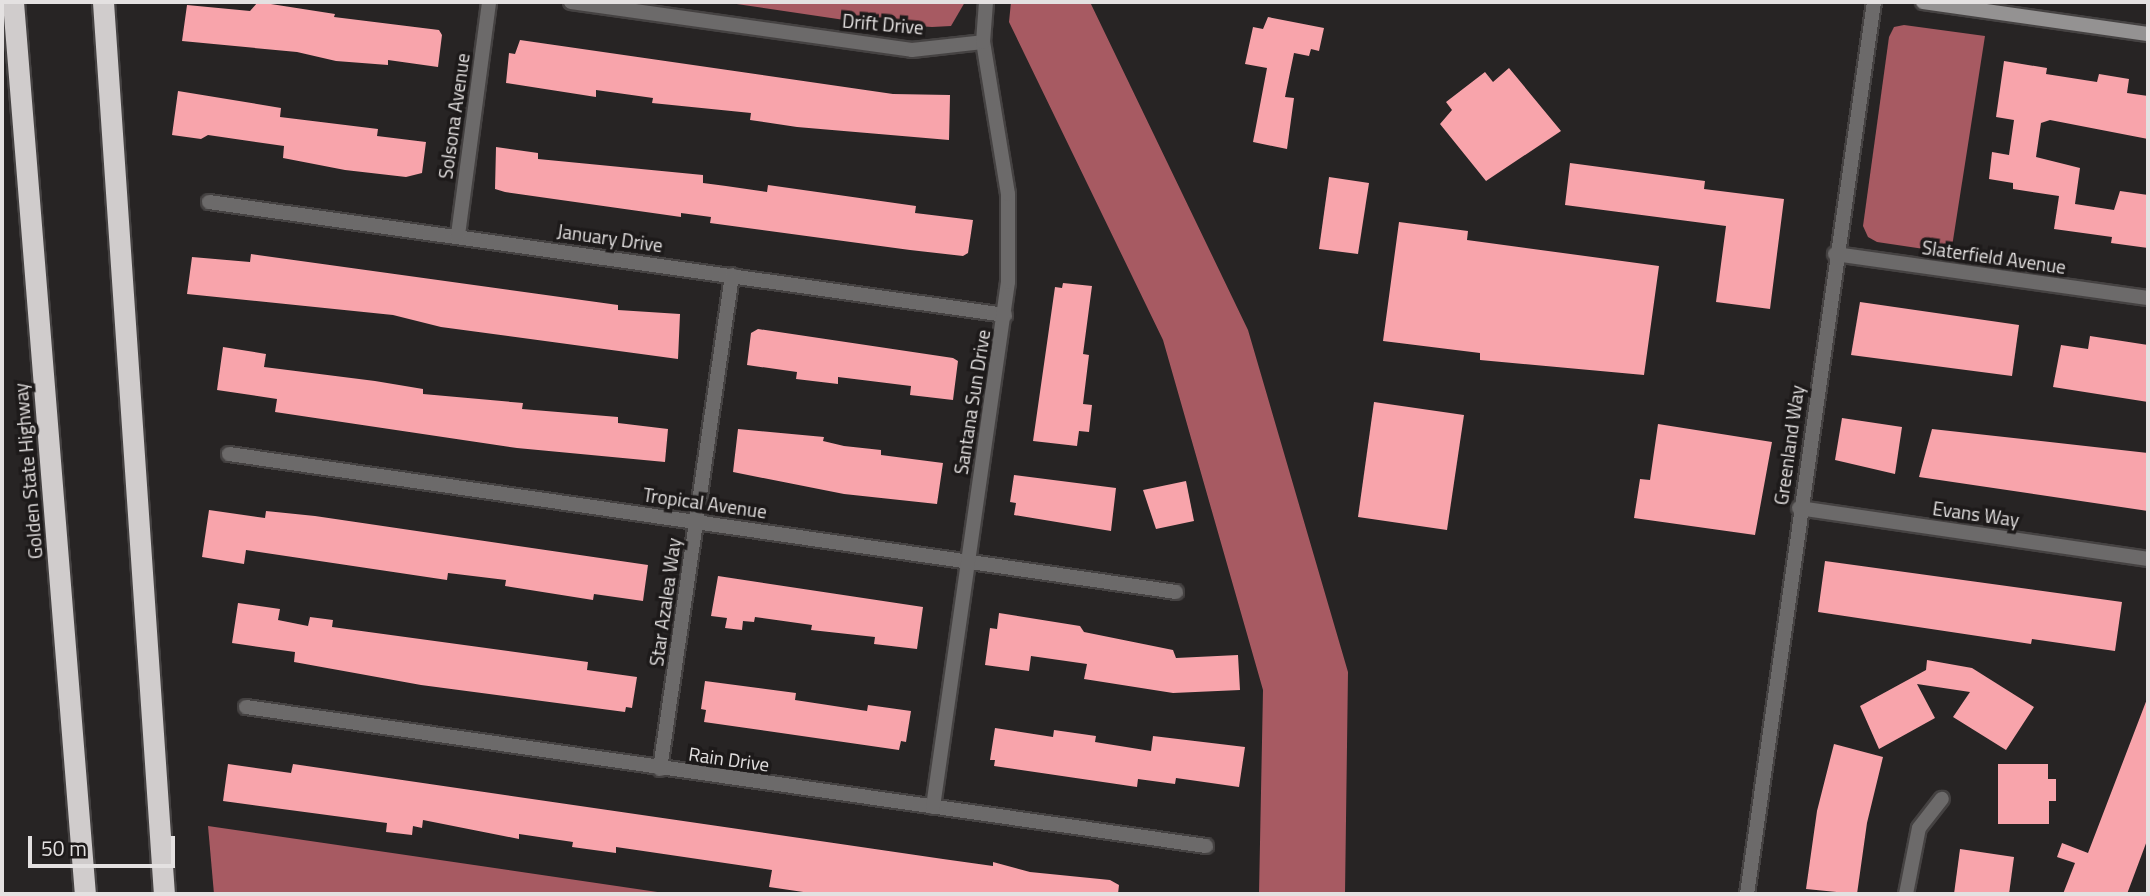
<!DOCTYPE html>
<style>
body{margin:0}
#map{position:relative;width:2150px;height:896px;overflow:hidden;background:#272424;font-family:"Titillium Web",sans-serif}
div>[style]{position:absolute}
.water>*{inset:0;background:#a75a62}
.building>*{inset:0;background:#f8a4ab}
.roads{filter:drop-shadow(2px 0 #454242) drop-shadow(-2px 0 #454242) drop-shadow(0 2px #454242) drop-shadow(0 -2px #454242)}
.street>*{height:14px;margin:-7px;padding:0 7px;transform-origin:7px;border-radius:7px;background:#6c6a6a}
.secondary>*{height:14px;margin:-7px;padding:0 7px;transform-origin:7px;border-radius:7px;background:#949292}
.highway>*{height:21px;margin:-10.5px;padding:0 10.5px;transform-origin:10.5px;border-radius:10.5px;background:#d0cccc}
span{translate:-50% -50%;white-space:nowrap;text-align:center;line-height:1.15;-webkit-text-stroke:7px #1d1a1a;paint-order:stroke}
.street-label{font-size:19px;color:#e4e1e1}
.frame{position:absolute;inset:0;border:4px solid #e4e1e1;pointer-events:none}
.scale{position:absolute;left:28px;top:836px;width:147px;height:32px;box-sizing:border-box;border:4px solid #e4e1e1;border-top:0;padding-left:9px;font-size:21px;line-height:24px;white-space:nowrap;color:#e4e1e1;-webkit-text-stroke:5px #1d1a1a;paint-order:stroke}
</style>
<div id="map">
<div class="water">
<div style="clip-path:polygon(723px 2px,965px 2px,951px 26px,932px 27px,858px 22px)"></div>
<div style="clip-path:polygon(1011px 2px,1090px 2px,1248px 330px,1348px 672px,1345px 894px,1259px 894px,1263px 690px,1163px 340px,1009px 22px)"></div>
<div style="clip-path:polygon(1904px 25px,1985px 36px,1951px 253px,1877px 242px,1868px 237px,1863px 226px,1889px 37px,1894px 27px)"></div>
<div style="clip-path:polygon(208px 826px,671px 894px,214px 894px)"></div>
</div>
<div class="building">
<div style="clip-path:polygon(258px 2px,335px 14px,334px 17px,439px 30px,442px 35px,438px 67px,388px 60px,388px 65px,336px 61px,297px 52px,182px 41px,187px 5px,250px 11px)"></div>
<div style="clip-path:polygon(1268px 17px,1324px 28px,1319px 51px,1311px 49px,1309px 56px,1294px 53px,1285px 97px,1294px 98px,1287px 149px,1253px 142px,1267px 68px,1245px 64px,1253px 27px,1263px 29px)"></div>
<div style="clip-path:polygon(520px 40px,893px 94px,950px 95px,949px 140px,797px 127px,750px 120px,751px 113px,652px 103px,653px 98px,596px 90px,596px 97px,506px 83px,509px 53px,515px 54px)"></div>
<div style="clip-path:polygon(2004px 61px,2047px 68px,2046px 74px,2097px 82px,2099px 74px,2129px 79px,2127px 93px,2148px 96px,2148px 139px,2050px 120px,2041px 123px,2036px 157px,2080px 168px,2075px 204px,2114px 210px,2120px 191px,2148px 195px,2148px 248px,2111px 243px,2112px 237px,2054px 229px,2059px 196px,2013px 189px,2013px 183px,1989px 179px,1992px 152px,2009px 155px,2014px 120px,1996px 117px)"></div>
<div style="clip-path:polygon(1509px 68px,1561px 131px,1486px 181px,1440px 124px,1452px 110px,1446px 102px,1485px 72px,1493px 82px)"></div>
<div style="clip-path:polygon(178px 91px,281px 108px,280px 117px,378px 129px,377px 136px,426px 142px,422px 173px,406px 177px,345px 170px,283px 158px,284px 146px,208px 135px,201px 139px,172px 135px)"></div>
<div style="clip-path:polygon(496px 147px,538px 153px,538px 159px,703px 175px,703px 183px,726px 186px,767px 192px,768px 185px,916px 206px,915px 213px,973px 220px,968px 253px,963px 256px,910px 250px,710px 223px,711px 217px,681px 213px,681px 217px,505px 192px,495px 189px)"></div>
<div style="clip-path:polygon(1570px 163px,1705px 181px,1704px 189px,1784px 199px,1770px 309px,1716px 302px,1726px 226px,1565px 205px)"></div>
<div style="clip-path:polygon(1329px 177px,1369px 183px,1358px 254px,1319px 249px)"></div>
<div style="clip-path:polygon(1399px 222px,1468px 231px,1467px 240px,1659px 266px,1644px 375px,1480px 360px,1480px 353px,1383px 341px)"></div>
<div style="clip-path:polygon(251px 254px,618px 305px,618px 310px,680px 314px,678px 359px,441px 327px,393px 315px,187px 294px,192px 257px,250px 262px)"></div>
<div style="clip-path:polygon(1063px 283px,1092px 286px,1083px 354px,1089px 355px,1083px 404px,1092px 405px,1089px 432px,1079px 431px,1077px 446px,1033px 441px,1055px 287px,1062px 288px)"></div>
<div style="clip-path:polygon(1860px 302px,2019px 325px,2012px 376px,1851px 355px)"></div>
<div style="clip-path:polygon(758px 329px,953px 358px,958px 361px,953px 400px,910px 395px,911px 386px,838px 377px,838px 384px,796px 379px,797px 372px,747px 365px,751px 333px)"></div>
<div style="clip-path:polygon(2090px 336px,2148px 345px,2148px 402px,2053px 387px,2061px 345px,2088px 349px)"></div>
<div style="clip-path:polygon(223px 347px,266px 354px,264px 367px,375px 381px,423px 389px,423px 394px,523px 403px,522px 409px,618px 417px,618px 423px,668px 429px,665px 462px,517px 448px,275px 412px,277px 399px,217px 390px)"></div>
<div style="clip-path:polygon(1374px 402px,1464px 415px,1447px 530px,1358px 517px)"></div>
<div style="clip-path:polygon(1842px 418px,1902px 427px,1895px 474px,1835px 460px)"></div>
<div style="clip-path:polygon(1658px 424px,1772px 442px,1755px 535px,1634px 518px,1640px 479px,1650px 480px)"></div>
<div style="clip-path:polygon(738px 429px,824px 437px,823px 441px,844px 446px,881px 450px,881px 455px,943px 463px,937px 504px,844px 494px,733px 472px)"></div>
<div style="clip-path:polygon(1932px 429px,2148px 453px,2148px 511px,1919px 477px)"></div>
<div style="clip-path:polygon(1014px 475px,1116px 488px,1111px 531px,1014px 515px,1016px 503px,1010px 502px)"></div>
<div style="clip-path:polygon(1186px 481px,1194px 521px,1156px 529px,1143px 490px)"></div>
<div style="clip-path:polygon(209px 510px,265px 518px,266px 511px,315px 516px,648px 565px,643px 601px,594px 594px,593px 600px,505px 586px,506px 580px,448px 573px,447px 580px,246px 550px,244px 564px,202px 557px)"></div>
<div style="clip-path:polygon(1825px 561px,2122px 602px,2115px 651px,2032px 639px,2031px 644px,1818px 612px)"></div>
<div style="clip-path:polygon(718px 576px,923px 607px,917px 649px,874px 644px,875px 637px,811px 630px,812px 625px,755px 617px,754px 622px,743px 621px,742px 630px,725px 628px,727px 618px,711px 616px)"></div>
<div style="clip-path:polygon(238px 603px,280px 609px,278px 620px,308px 626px,310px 617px,333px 620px,332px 627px,588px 662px,587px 670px,637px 677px,632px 708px,626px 707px,625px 712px,421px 685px,294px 662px,295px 652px,232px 643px)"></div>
<div style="clip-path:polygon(999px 613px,1080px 626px,1084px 632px,1173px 650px,1176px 658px,1238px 655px,1240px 690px,1173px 693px,1084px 679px,1087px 664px,1031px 656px,1029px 671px,985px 665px,990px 628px,997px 629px)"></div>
<div style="clip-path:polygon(1927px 660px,1972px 668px,2034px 707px,2006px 750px,1953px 717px,1970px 692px,1917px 684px,1935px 718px,1879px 749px,1860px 706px,1926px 670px)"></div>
<div style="clip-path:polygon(705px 681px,796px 693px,795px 700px,867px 711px,868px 705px,911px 711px,906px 742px,901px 741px,899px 750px,704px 722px,706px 710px,701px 709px)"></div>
<div style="clip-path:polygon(2147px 699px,2148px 838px,2127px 894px,2063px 894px,2075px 863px,2057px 857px,2062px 843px,2088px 853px)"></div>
<div style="clip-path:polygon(995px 728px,1053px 737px,1054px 730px,1096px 736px,1095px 742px,1151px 751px,1153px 736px,1245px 747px,1239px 787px,1176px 778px,1175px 784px,1138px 779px,1137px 787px,994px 766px,995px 760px,990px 760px)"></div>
<div style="clip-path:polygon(1834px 744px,1883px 757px,1867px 823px,1857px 894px,1806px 889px,1817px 811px)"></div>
<div style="clip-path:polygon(228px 764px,291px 773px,293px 764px,943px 859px,993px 866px,993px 862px,1030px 872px,1110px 880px,1119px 885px,1118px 894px,817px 894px,769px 887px,772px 870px,616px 847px,616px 853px,572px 847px,573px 842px,519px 834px,519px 839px,423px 820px,422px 828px,413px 826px,412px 835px,386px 832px,387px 823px,223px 801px)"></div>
<div style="clip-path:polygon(1998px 764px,2048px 764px,2048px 779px,2056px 779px,2056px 801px,2049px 801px,2049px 824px,1998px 824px)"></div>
<div style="clip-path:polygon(1960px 849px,2014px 857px,2009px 894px,1954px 894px)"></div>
</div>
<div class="roads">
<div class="street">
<div style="left:571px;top:2px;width:344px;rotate:8deg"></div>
<div style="left:912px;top:50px;width:71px;rotate:-6.4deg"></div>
<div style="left:209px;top:202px;width:804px;rotate:8.08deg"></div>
<div style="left:458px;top:235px;width:235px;rotate:-82.4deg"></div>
<div style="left:1835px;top:254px;width:316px;rotate:8deg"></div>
<div style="left:229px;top:454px;width:957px;rotate:8.29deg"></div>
<div style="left:1799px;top:508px;width:353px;rotate:8.3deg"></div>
<div style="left:246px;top:707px;width:970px;rotate:8.24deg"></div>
<div style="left:660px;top:769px;width:499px;rotate:-81.7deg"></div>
<div style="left:933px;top:807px;width:530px;rotate:-81.87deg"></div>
<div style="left:1008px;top:282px;width:88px;rotate:-90deg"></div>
<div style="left:1008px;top:194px;width:154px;rotate:-99.3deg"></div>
<div style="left:983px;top:42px;width:40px;rotate:-85.7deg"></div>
<div style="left:1747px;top:894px;width:901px;rotate:-81.9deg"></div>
<div style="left:1906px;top:894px;width:67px;rotate:-78.9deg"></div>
<div style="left:1919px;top:828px;width:37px;rotate:-52deg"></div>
</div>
<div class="secondary">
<div style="left:1923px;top:2px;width:227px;rotate:8.1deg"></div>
</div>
<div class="highway">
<div style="left:13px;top:2px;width:895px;rotate:85.39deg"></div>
<div style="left:103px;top:2px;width:894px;rotate:86.09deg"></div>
</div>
</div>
<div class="street-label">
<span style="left:883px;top:24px;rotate:5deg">Drift Drive</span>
<span style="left:454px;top:116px;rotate:-82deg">Solsona Avenue</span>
<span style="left:610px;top:238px;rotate:8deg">January Drive</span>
<span style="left:1994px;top:257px;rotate:8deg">Slaterfield Avenue</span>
<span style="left:972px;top:402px;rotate:-81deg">Santana Sun Drive</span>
<span style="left:1789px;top:445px;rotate:-82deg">Greenland Way</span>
<span style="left:28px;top:471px;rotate:-95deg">Golden State Highway</span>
<span style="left:705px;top:503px;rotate:8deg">Tropical Avenue</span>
<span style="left:1976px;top:514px;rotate:8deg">Evans Way</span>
<span style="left:665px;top:602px;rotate:-82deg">Star Azalea Way</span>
<span style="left:729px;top:759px;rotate:8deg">Rain Drive</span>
</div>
<div class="frame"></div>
<div class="scale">50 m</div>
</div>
